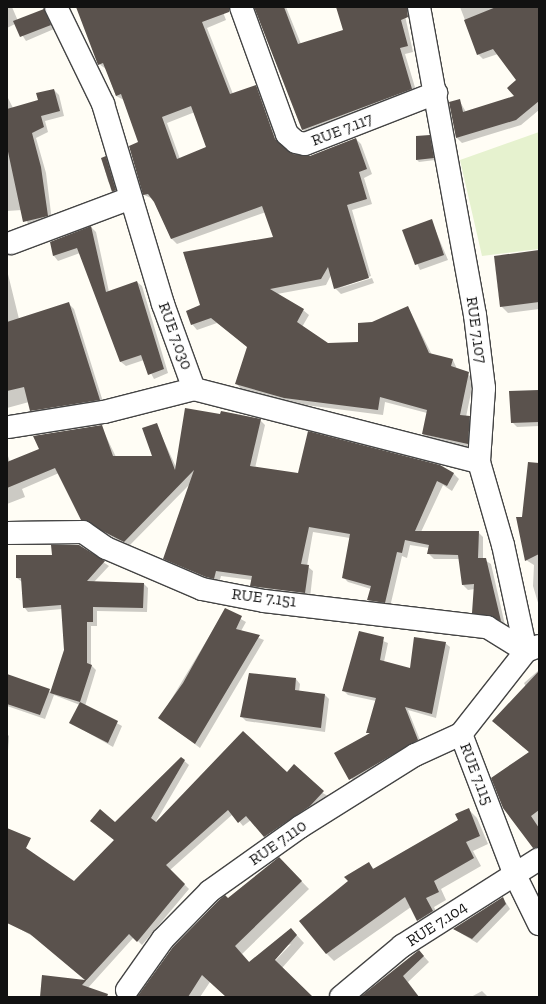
<!DOCTYPE html>
<style>
body{margin:0}
#map{position:relative;width:546px;height:1004px;overflow:hidden;background:#fffdf5;font-family:"Zilla Slab",serif}
div>[style]{position:absolute}
.pitch>*{inset:0;background:#e6f2cf}
.shadow>*{inset:0;background:#0003}
.building>*{inset:0;background:#5a524d}
.roads{filter:drop-shadow(1px 0 #444) drop-shadow(-1px 0 #444) drop-shadow(0 1px #444) drop-shadow(0 -1px #444)}
.minor>*{height:22px;margin:-11px;padding:0 11px;transform-origin:11px;border-radius:11px;background:#fff}
span{translate:-50% -50%;white-space:nowrap;text-align:center;line-height:1.15;-webkit-text-stroke:4px #fff;paint-order:stroke}
.street-label{font-size:16px;color:#111}
.frame{position:absolute;inset:0;border:8px solid #111;pointer-events:none}
</style>
<div id="map">
<div class="pitch">
<div style="clip-path:polygon(539px 132px,539px 249px,482px 256px,460px 160px)"></div>
</div>
<div class="shadow">
<div style="clip-path:polygon(7px 7px,12px 7px,18px 21px,44px 10px,54px 29px,26px 41px,15px 24px,7px 28px)"></div>
<div style="clip-path:polygon(evenodd,77px 7px,221px 7px,226px 20px,207px 28px,233px 94px,256px 86px,261px 91px,280px 145px,288px 152px,309px 157px,356px 139px,361px 144px,372px 174px,364px 178px,372px 204px,352px 210px,371px 276px,337px 289px,372px 278px,374px 283px,341px 294px,335px 288px,331px 275px,326px 285px,277px 294px,303px 310px,309px 315px,302px 327px,328px 344px,359px 343px,373px 323px,408px 307px,432px 355px,453px 360px,457px 369px,474px 378px,466px 417px,475px 423px,473px 448px,429px 440px,423px 434px,427px 413px,385px 402px,383px 415px,290px 403px,241px 389px,236px 383px,248px 347px,217px 323px,197px 330px,192px 324px,201px 306px,275px 238px,266px 212px,177px 244px,171px 238px,153px 199px,144px 195px,139px 142px,124px 100px,116px 96px,106px 69px,99px 64px,77px 7px,195px 112px,207px 147px,180px 159px,167px 123px,195px 112px)"></div>
<div style="clip-path:polygon(258px 7px,286px 7px,301px 44px,344px 31px,337px 7px,412px 7px,404px 11px,413px 52px,405px 54px,417px 94px,308px 135px,303px 130px)"></div>
<div style="clip-path:polygon(460px 7px,539px 7px,539px 110px,521px 125px,462px 143px,457px 138px,450px 103px,459px 100px,466px 112px,516px 97px,518px 80px,498px 54px,483px 59px,478px 54px)"></div>
<div style="clip-path:polygon(54px 90px,59px 95px,64px 116px,45px 121px,48px 132px,36px 138px,46px 173px,52px 221px,29px 226px,22px 210px,7px 211px,7px 96px,13px 108px,39px 101px)"></div>
<div style="clip-path:polygon(429px 136px,435px 160px,419px 162px,417px 160px)"></div>
<div style="clip-path:polygon(105px 157px,117px 192px,115px 193px,108px 181px,102px 159px)"></div>
<div style="clip-path:polygon(431px 220px,448px 260px,420px 270px,403px 231px)"></div>
<div style="clip-path:polygon(91px 227px,96px 232px,109px 292px,137px 282px,142px 286px,168px 373px,154px 379px,144px 360px,126px 366px,121px 362px,80px 253px,58px 261px,54px 256px,51px 242px)"></div>
<div style="clip-path:polygon(539px 251px,539px 309px,508px 313px,501px 306px)"></div>
<div style="clip-path:polygon(7px 270px,19px 319px,69px 304px,74px 309px,104px 405px,36px 416px,29px 402px,7px 408px)"></div>
<div style="clip-path:polygon(539px 391px,539px 426px,517px 427px,512px 422px)"></div>
<div style="clip-path:polygon(260px 420px,265px 425px,255px 468px,298px 474px,439px 466px,454px 474px,459px 479px,452px 491px,443px 485px,421px 532px,478px 532px,483px 537px,483px 559px,491px 564px,505px 625px,478px 617px,473px 612px,475px 589px,468px 590px,463px 585px,460px 559px,434px 559px,429px 554px,429px 548px,410px 545px,407px 558px,402px 556px,390px 607px,373px 605px,368px 600px,371px 589px,348px 582px,343px 577px,350px 538px,313px 532px,307px 566px,313px 571px,310px 598px,256px 590px,251px 585px,252px 580px,221px 576px,219px 583px,212px 582px,169px 564px,164px 559px,190px 484px,129px 546px,88px 524px,59px 473px,22px 489px,25px 497px,7px 504px,7px 453px,10px 462px,101px 426px,116px 457px,153px 457px,156px 424px,176px 467px)"></div>
<div style="clip-path:polygon(539px 486px,539px 606px,533px 586px,534px 565px,526px 560px,523px 518px)"></div>
<div style="clip-path:polygon(79px 546px,109px 566px,94px 582px,144px 584px,148px 588px,147px 612px,97px 611px,97px 626px,91px 626px,91px 665px,96px 670px,85px 706px,122px 726px,113px 747px,71px 723px,80px 705px,54px 695px,45px 719px,7px 706px,7px 676px,51px 692px,65px 650px,62px 609px,28px 612px,24px 607px,22px 582px,17px 578px)"></div>
<div style="clip-path:polygon(225px 610px,246px 622px,241px 631px,264px 640px,200px 748px,160px 718px)"></div>
<div style="clip-path:polygon(360px 632px,388px 643px,384px 662px,410px 669px,445px 643px,450px 647px,436px 718px,408px 710px,422px 745px,355px 784px,336px 753px,369px 735px,376px 701px,348px 695px,343px 690px)"></div>
<div style="clip-path:polygon(539px 670px,539px 853px,504px 808px,530px 753px,501px 728px,526px 687px,524px 683px)"></div>
<div style="clip-path:polygon(296px 679px,300px 684px,299px 692px,325px 695px,329px 699px,325px 732px,246px 721px,241px 716px)"></div>
<div style="clip-path:polygon(7px 734px,9px 736px,8px 751px,7px 750px)"></div>
<div style="clip-path:polygon(181px 758px,189px 765px,155px 823px,287px 773px,328px 796px,315px 810px,269px 841px,251px 820px,243px 826px,233px 814px,170px 870px,189px 889px,142px 945px,134px 937px,87px 989px,105px 997px,41px 997px,42px 976px,87px 981px,36px 938px,9px 923px,7px 846px,74px 883px,115px 841px,91px 821px,115px 823px)"></div>
<div style="clip-path:polygon(469px 810px,477px 818px,488px 844px,473px 851px,481px 866px,441px 889px,446px 900px,434px 907px,440px 920px,426px 929px,411px 907px,334px 961px,326px 953px,369px 864px,374px 869px,459px 820px)"></div>
<div style="clip-path:polygon(evenodd,279px 858px,309px 889px,242px 954px,250px 963px,291px 929px,304px 943px,282px 968px,312px 997px,227px 997px,210px 982px,200px 997px,139px 997px,228px 899px,279px 858px,291px 944px,272px 964px,271px 963px,286px 946px,291px 944px)"></div>
<div style="clip-path:polygon(503px 898px,510px 909px,477px 943px,454px 929px)"></div>
<div style="clip-path:polygon(419px 951px,429px 962px,408px 982px,419px 997px,363px 997px)"></div>
<div style="clip-path:polygon(482px 991px,488px 997px,471px 997px)"></div>
</div>
<div class="building">
<div style="clip-path:polygon(evenodd,76px 7px,229px 7px,229px 12px,202px 22px,230px 94px,256px 85px,275px 139px,293px 154px,310px 156px,356px 138px,367px 169px,359px 172px,367px 199px,347px 205px,369px 278px,334px 289px,328px 267px,321px 279px,270px 289px,304px 309px,297px 322px,328px 343px,358px 342px,358px 323px,372px 322px,408px 306px,429px 353px,453px 359px,451px 366px,469px 372px,460px 415px,470px 416px,468px 444px,422px 434px,427px 410px,380px 397px,378px 410px,284px 398px,235px 384px,247px 347px,211px 318px,191px 325px,186px 311px,200px 305px,183px 252px,273px 237px,262px 206px,171px 239px,154px 202px,148px 194px,143px 195px,129px 146px,138px 142px,121px 94px,116px 96px,103px 63px,98px 65px,76px 7px,191px 106px,206px 147px,177px 159px,162px 117px,191px 106px)"></div>
<div style="clip-path:polygon(254px 7px,284px 7px,298px 44px,343px 30px,336px 7px,407px 7px,408px 17px,401px 20px,408px 46px,400px 48px,412px 89px,302px 130px)"></div>
<div style="clip-path:polygon(496px 7px,539px 7px,539px 101px,516px 120px,456px 138px,449px 102px,460px 99px,463px 112px,514px 96px,507px 88px,516px 80px,493px 49px,477px 55px,464px 20px)"></div>
<div style="clip-path:polygon(44px 9px,51px 25px,20px 37px,13px 21px)"></div>
<div style="clip-path:polygon(54px 89px,60px 111px,41px 116px,44px 127px,32px 133px,41px 167px,48px 216px,23px 222px,7px 147px,7px 109px,38px 100px,36px 93px)"></div>
<div style="clip-path:polygon(430px 135px,434px 158px,416px 160px,416px 136px)"></div>
<div style="clip-path:polygon(106px 156px,116px 190px,112px 192px,101px 158px)"></div>
<div style="clip-path:polygon(432px 219px,444px 255px,415px 265px,402px 230px)"></div>
<div style="clip-path:polygon(91px 226px,106px 292px,137px 281px,164px 369px,148px 375px,141px 355px,120px 362px,77px 248px,53px 256px,50px 242px)"></div>
<div style="clip-path:polygon(539px 250px,539px 302px,500px 307px,494px 256px)"></div>
<div style="clip-path:polygon(69px 302px,100px 400px,30px 411px,24px 387px,7px 391px,7px 322px)"></div>
<div style="clip-path:polygon(539px 390px,539px 422px,511px 423px,509px 391px)"></div>
<div style="clip-path:polygon(185px 408px,220px 414px,221px 411px,261px 419px,250px 466px,298px 473px,308px 431px,440px 465px,454px 473px,447px 486px,437px 481px,415px 531px,479px 531px,478px 558px,486px 558px,501px 621px,472px 613px,474px 584px,462px 585px,458px 555px,427px 554px,429px 545px,405px 540px,402px 553px,397px 552px,385px 603px,367px 600px,371px 586px,342px 578px,350px 534px,309px 527px,301px 564px,309px 565px,305px 593px,250px 586px,252px 576px,216px 571px,214px 579px,206px 577px,163px 559px,194px 470px,124px 542px,81px 520px,55px 468px,7px 488px,7px 462px,39px 449px,33px 436px,102px 425px,113px 456px,152px 456px,142px 428px,157px 423px,175px 470px)"></div>
<div style="clip-path:polygon(528px 462px,539px 463px,539px 554px,525px 561px,516px 517px,522px 517px)"></div>
<div style="clip-path:polygon(51px 545px,79px 545px,105px 561px,87px 581px,144px 583px,143px 608px,93px 607px,93px 622px,87px 622px,87px 663px,92px 665px,80px 702px,50px 693px,64px 650px,61px 605px,23px 608px,21px 578px,16px 578px,16px 555px,52px 555px)"></div>
<div style="clip-path:polygon(225px 608px,242px 616px,236px 629px,260px 635px,195px 744px,158px 718px,183px 683px)"></div>
<div style="clip-path:polygon(359px 631px,384px 637px,380px 660px,410px 668px,414px 637px,446px 642px,432px 714px,405px 707px,418px 740px,349px 780px,334px 753px,370px 733px,366px 733px,376px 698px,342px 691px)"></div>
<div style="clip-path:polygon(539px 671px,539px 810px,531px 816px,539px 828px,539px 847px,533px 848px,503px 808px,491px 778px,529px 752px,492px 721px)"></div>
<div style="clip-path:polygon(249px 673px,296px 678px,295px 690px,325px 694px,321px 728px,240px 717px)"></div>
<div style="clip-path:polygon(7px 674px,50px 689px,40px 715px,7px 704px)"></div>
<div style="clip-path:polygon(80px 702px,118px 721px,108px 743px,69px 723px)"></div>
<div style="clip-path:polygon(243px 731px,287px 772px,294px 764px,324px 791px,310px 806px,264px 837px,246px 816px,238px 823px,228px 810px,166px 865px,185px 884px,137px 942px,129px 934px,82px 985px,108px 994px,107px 997px,40px 997px,42px 975px,85px 980px,30px 934px,7px 923px,7px 828px,31px 838px,26px 848px,74px 881px,114px 840px,90px 821px,100px 809px,115px 822px,181px 757px,185px 760px,151px 818px,156px 822px)"></div>
<div style="clip-path:polygon(469px 808px,480px 836px,466px 842px,474px 858px,434px 881px,439px 892px,426px 898px,433px 911px,417px 921px,405px 897px,326px 954px,299px 921px,348px 881px,344px 877px,369px 862px,373px 869px,458px 820px,455px 814px)"></div>
<div style="clip-path:polygon(279px 857px,302px 881px,235px 946px,249px 962px,291px 928px,297px 935px,275px 960px,313px 997px,226px 997px,202px 975px,188px 997px,137px 997px,173px 947px,218px 901px,225px 895px,228px 898px)"></div>
<div style="clip-path:polygon(503px 897px,506px 904px,472px 939px,453px 929px)"></div>
<div style="clip-path:polygon(419px 950px,424px 956px,403px 976px,419px 997px,360px 997px)"></div>
</div>
<div class="roads">
<div class="minor">
<div style="left:56px;top:7px;width:108px;rotate:64.1deg"></div>
<div style="left:103px;top:104px;width:209px;rotate:73.3deg"></div>
<div style="left:163px;top:304px;width:90px;rotate:70deg"></div>
<div style="left:194px;top:389px;width:294px;rotate:14.4deg"></div>
<div style="left:241px;top:7px;width:135px;rotate:70.1deg"></div>
<div style="left:287px;top:134px;width:12px;rotate:42deg"></div>
<div style="left:296px;top:142px;width:9px;rotate:13deg"></div>
<div style="left:305px;top:144px;width:141px;rotate:-21.3deg"></div>
<div style="left:419px;top:7px;width:313px;rotate:79.7deg"></div>
<div style="left:475px;top:315px;width:74px;rotate:83deg"></div>
<div style="left:484px;top:388px;width:74px;rotate:93.9deg"></div>
<div style="left:479px;top:462px;width:86px;rotate:73.9deg"></div>
<div style="left:503px;top:545px;width:108px;rotate:77.8deg"></div>
<div style="left:11px;top:243px;width:128px;rotate:-20.6deg"></div>
<div style="left:9px;top:427px;width:96px;rotate:-9deg"></div>
<div style="left:104px;top:412px;width:93px;rotate:-14.3deg"></div>
<div style="left:7px;top:533px;width:76px;rotate:-0.8deg"></div>
<div style="left:83px;top:532px;width:28px;rotate:35deg"></div>
<div style="left:106px;top:548px;width:104px;rotate:23.1deg"></div>
<div style="left:202px;top:589px;width:63px;rotate:11deg"></div>
<div style="left:264px;top:601px;width:225px;rotate:6.7deg"></div>
<div style="left:487px;top:627px;width:46px;rotate:31.6deg"></div>
<div style="left:539px;top:646px;width:14px;rotate:159deg"></div>
<div style="left:526px;top:651px;width:105px;rotate:128.1deg"></div>
<div style="left:461px;top:734px;width:149px;rotate:69.1deg"></div>
<div style="left:514px;top:873px;width:57px;rotate:63.9deg"></div>
<div style="left:127px;top:990px;width:62px;rotate:-54.8deg"></div>
<div style="left:163px;top:939px;width:67px;rotate:-45.6deg"></div>
<div style="left:210px;top:891px;width:110px;rotate:-35.4deg"></div>
<div style="left:300px;top:827px;width:136px;rotate:-32.1deg"></div>
<div style="left:415px;top:755px;width:51px;rotate:-24.5deg"></div>
<div style="left:341px;top:997px;width:80px;rotate:-39.9deg"></div>
<div style="left:402px;top:946px;width:162px;rotate:-32.4deg"></div>
</div>
</div>
<div class="street-label">
<span style="left:342px;top:130px;rotate:-21deg">RUE 7.117</span>
<span style="left:476px;top:330px;rotate:82deg">RUE 7.107</span>
<span style="left:175px;top:336px;rotate:70deg">RUE 7.030</span>
<span style="left:264px;top:598px;rotate:7deg">RUE 7.151</span>
<span style="left:476px;top:774px;rotate:69deg">RUE 7.115</span>
<span style="left:278px;top:843px;rotate:-35deg">RUE 7.110</span>
<span style="left:437px;top:924px;rotate:-33deg">RUE 7.104</span>
</div>
<div class="frame"></div>
</div>
